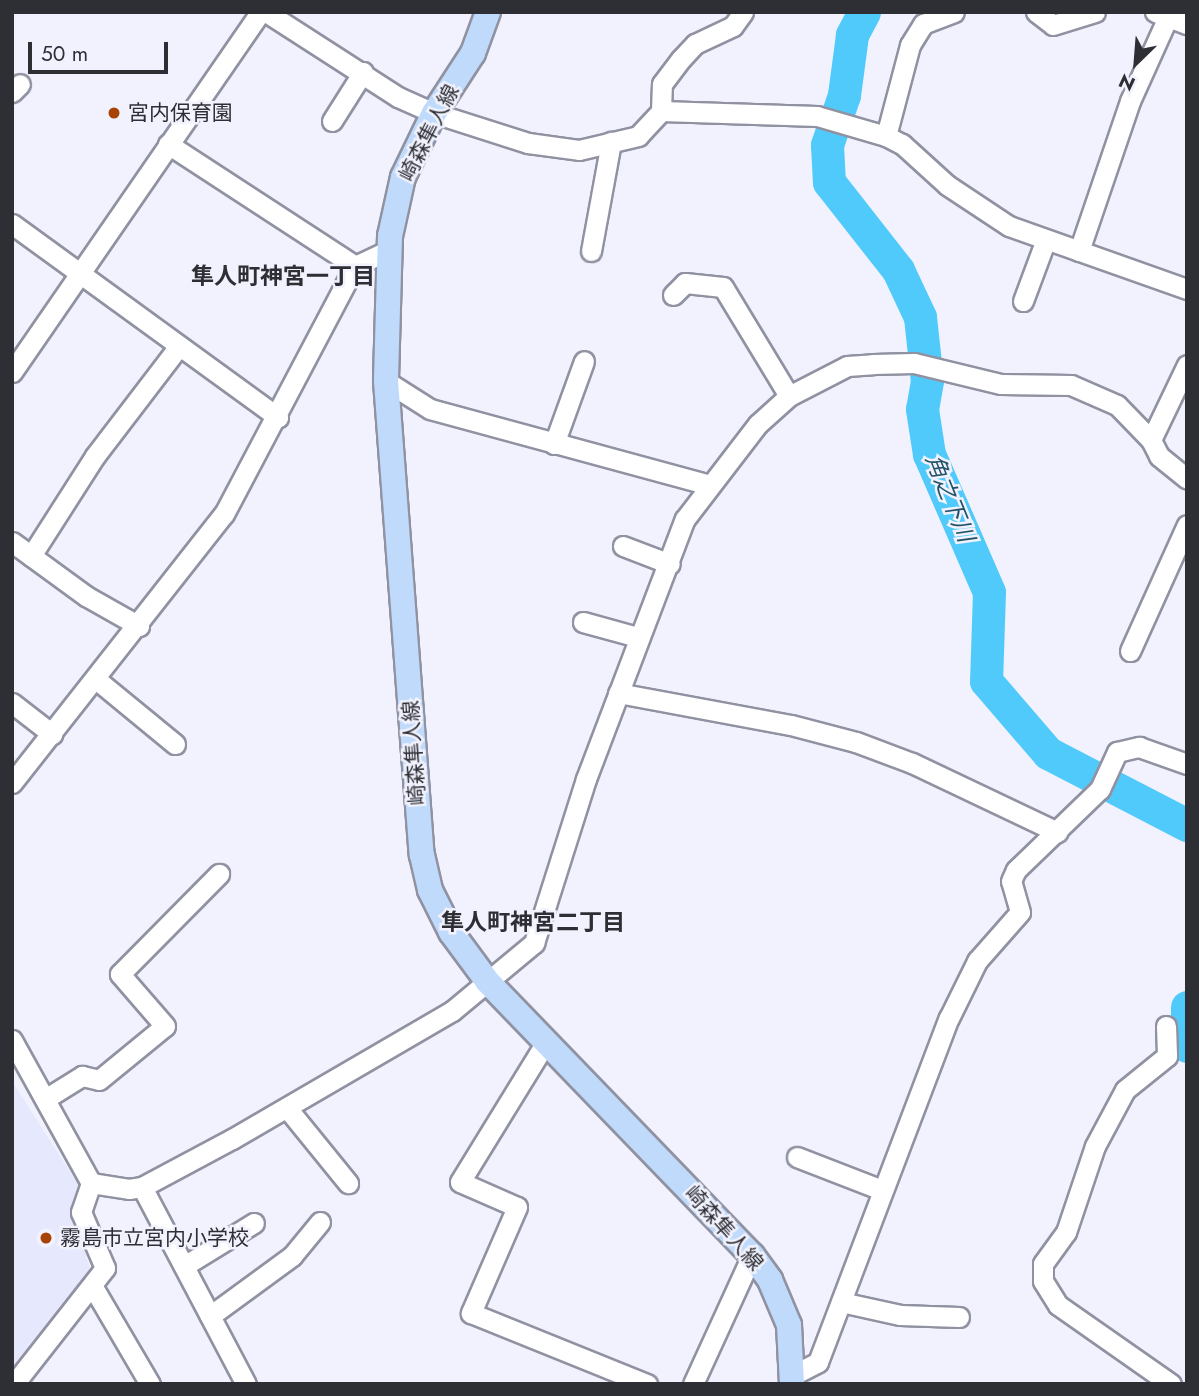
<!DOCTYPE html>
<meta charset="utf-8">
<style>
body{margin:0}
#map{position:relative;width:1199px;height:1396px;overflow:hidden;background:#f1f2fd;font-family:Jost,"Noto Sans JP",sans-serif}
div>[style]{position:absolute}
.built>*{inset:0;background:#e6e9fd}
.river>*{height:33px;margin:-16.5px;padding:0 16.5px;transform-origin:16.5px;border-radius:16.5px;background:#50cafa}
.roads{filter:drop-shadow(2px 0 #9092a2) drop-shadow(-2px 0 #9092a2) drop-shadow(0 2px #9092a2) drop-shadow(0 -2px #9092a2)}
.minor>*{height:19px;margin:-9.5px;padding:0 9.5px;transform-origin:9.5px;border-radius:9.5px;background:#fff}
.major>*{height:24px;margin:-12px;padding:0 12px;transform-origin:12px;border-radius:12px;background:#bfdafb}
.dots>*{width:19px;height:19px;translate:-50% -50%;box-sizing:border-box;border:4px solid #f1f2fd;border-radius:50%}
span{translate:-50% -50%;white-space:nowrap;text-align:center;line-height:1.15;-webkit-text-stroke:5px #f1f2fd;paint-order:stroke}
.poi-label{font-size:21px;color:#2e2f35}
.left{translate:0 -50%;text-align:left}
.street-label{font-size:21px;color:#2e2f35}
.neighbourhood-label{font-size:23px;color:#2e2f35;font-weight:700}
.water-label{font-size:23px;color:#215267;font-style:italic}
.frame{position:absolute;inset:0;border:14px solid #2e2f35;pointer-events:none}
.north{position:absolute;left:1101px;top:28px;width:70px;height:70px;-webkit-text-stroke:5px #f1f2fd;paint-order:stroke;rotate:205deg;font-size:19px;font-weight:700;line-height:28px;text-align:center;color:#2e2f35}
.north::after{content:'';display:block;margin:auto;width:24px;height:32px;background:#2e2f35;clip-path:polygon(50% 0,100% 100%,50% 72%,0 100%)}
.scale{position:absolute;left:28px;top:42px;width:140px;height:32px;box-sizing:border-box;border:4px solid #2e2f35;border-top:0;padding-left:9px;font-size:21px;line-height:24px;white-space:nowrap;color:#2e2f35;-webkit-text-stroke:5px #f1f2fd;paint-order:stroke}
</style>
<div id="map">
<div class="built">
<div style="clip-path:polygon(12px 1081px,81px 1189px,70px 1207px,91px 1271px,12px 1372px)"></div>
</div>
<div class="river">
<div style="left:864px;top:12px;width:26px;rotate:118deg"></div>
<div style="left:852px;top:35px;width:61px;rotate:97.6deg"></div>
<div style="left:844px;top:95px;width:53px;rotate:108.8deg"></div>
<div style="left:827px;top:145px;width:37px;rotate:87deg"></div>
<div style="left:829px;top:182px;width:112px;rotate:51.9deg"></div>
<div style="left:898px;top:270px;width:52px;rotate:64.9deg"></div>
<div style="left:920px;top:317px;width:64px;rotate:83.8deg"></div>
<div style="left:927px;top:381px;width:28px;rotate:100deg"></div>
<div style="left:922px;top:409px;width:46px;rotate:81.2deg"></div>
<div style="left:929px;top:454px;width:150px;rotate:66.5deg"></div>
<div style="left:989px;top:592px;width:89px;rotate:91.9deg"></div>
<div style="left:986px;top:681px;width:95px;rotate:49.3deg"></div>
<div style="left:1048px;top:753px;width:157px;rotate:27.4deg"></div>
<div style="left:1187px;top:1007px;width:39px;rotate:90deg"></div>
</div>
<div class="roads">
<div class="minor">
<div style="left:266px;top:12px;width:157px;rotate:32.8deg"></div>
<div style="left:398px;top:97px;width:39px;rotate:24deg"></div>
<div style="left:434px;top:113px;width:99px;rotate:17.7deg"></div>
<div style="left:528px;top:143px;width:51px;rotate:7.8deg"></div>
<div style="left:579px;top:150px;width:61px;rotate:-13.3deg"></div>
<div style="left:638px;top:136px;width:34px;rotate:-47deg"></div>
<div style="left:661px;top:111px;width:27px;rotate:-88deg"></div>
<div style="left:662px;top:84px;width:31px;rotate:-53deg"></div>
<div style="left:681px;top:59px;width:21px;rotate:-47deg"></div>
<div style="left:695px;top:44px;width:42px;rotate:-25.3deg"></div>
<div style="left:733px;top:26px;width:17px;rotate:-54deg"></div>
<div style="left:1036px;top:12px;width:21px;rotate:37deg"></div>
<div style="left:1053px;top:25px;width:44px;rotate:-17.2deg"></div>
<div style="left:1155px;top:12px;width:34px;rotate:21deg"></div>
<div style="left:12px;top:92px;width:11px;rotate:-45deg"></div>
<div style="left:661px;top:111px;width:156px;rotate:1.8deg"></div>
<div style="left:817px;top:116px;width:72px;rotate:16.2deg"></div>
<div style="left:886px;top:136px;width:18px;rotate:27deg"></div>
<div style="left:902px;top:144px;width:61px;rotate:42.3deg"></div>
<div style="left:947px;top:185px;width:74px;rotate:33.5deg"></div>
<div style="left:1009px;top:226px;width:189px;rotate:19.5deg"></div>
<div style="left:332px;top:121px;width:58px;rotate:-57.7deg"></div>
<div style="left:886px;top:136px;width:94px;rotate:-75.2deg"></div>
<div style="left:910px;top:45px;width:25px;rotate:-58deg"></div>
<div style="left:923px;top:24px;width:33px;rotate:-21deg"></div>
<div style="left:168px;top:144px;width:223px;rotate:33.1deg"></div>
<div style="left:355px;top:266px;width:38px;rotate:-25deg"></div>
<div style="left:12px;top:224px;width:329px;rotate:36deg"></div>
<div style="left:591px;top:251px;width:111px;rotate:-79.6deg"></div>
<div style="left:1079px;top:251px;width:158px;rotate:-71.2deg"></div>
<div style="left:1130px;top:101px;width:92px;rotate:-65.7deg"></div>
<div style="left:673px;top:295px;width:17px;rotate:-45deg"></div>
<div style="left:685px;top:283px;width:38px;rotate:6deg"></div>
<div style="left:723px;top:287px;width:127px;rotate:58.8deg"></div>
<div style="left:1023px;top:301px;width:63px;rotate:-69.6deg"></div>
<div style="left:12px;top:372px;width:437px;rotate:-55.4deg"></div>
<div style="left:386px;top:381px;width:52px;rotate:32.5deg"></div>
<div style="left:430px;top:409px;width:289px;rotate:15.2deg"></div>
<div style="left:1151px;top:440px;width:83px;rotate:-64.4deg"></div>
<div style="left:554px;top:444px;width:88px;rotate:-70.1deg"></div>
<div style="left:12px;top:542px;width:92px;rotate:36.1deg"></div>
<div style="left:86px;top:596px;width:61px;rotate:29.5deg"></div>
<div style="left:623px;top:546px;width:50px;rotate:21deg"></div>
<div style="left:31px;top:556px;width:119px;rotate:-57.4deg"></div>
<div style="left:95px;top:456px;width:138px;rotate:-52.6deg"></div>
<div style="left:583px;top:622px;width:57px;rotate:15.3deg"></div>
<div style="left:1130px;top:651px;width:138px;rotate:-65.7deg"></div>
<div style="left:97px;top:680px;width:101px;rotate:39.4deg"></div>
<div style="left:618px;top:693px;width:176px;rotate:10.5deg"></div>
<div style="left:791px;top:725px;width:67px;rotate:14.7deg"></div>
<div style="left:856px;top:742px;width:60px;rotate:20.6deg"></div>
<div style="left:912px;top:763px;width:161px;rotate:25.4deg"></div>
<div style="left:12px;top:703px;width:51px;rotate:37.8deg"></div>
<div style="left:12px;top:783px;width:342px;rotate:-51.8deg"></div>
<div style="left:224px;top:514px;width:280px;rotate:-62.2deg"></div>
<div style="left:1166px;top:1026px;width:30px;rotate:88deg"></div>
<div style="left:1167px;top:1056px;width:54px;rotate:141deg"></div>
<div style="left:1125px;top:1090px;width:64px;rotate:118.2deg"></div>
<div style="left:1095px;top:1146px;width:91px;rotate:108.6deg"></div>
<div style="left:1066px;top:1232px;width:39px;rotate:126deg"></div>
<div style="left:1043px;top:1264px;width:17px;rotate:90deg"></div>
<div style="left:1043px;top:1281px;width:28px;rotate:58deg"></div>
<div style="left:1058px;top:1305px;width:138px;rotate:35deg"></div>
<div style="left:12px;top:1040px;width:163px;rotate:61.1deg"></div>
<div style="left:91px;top:1183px;width:31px;rotate:109deg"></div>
<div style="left:81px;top:1212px;width:61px;rotate:66.8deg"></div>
<div style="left:105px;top:1268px;width:147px;rotate:128.1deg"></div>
<div style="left:546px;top:1042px;width:164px;rotate:121.6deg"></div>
<div style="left:460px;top:1182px;width:62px;rotate:23.7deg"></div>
<div style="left:517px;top:1207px;width:116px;rotate:113.5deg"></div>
<div style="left:471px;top:1313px;width:190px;rotate:22deg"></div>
<div style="left:45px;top:1099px;width:44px;rotate:-31.9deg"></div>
<div style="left:82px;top:1076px;width:17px;rotate:13deg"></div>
<div style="left:99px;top:1080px;width:85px;rotate:-39.3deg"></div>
<div style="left:165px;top:1026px;width:69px;rotate:-130.9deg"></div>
<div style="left:120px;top:974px;width:141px;rotate:-45.3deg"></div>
<div style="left:287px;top:1108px;width:97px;rotate:50.9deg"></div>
<div style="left:797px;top:1157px;width:91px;rotate:21.2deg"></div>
<div style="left:91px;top:1183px;width:38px;rotate:9deg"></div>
<div style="left:129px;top:1189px;width:13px;rotate:-9deg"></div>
<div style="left:142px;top:1187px;width:102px;rotate:-28.1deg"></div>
<div style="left:232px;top:1139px;width:255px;rotate:-30.2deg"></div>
<div style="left:452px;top:1011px;width:107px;rotate:-39.7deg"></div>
<div style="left:534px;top:943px;width:172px;rotate:-72.4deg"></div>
<div style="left:586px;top:779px;width:278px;rotate:-69.2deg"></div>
<div style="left:685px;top:519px;width:120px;rotate:-52.5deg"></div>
<div style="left:758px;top:424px;width:42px;rotate:-42.1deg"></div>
<div style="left:789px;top:396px;width:65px;rotate:-27.3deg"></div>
<div style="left:847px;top:366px;width:26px;rotate:-4deg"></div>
<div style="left:873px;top:364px;width:41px;rotate:-1.4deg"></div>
<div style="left:914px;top:363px;width:89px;rotate:13.6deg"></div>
<div style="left:1001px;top:384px;width:70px;rotate:0.8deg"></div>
<div style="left:1071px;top:385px;width:50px;rotate:23.5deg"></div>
<div style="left:1117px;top:405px;width:49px;rotate:45.8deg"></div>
<div style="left:1151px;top:440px;width:18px;rotate:63deg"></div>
<div style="left:1159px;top:456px;width:36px;rotate:39deg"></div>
<div style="left:142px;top:1187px;width:223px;rotate:62.2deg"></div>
<div style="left:184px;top:1266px;width:82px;rotate:-31.6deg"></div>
<div style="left:93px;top:1287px;width:113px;rotate:59.6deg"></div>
<div style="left:841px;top:1302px;width:60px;rotate:12.4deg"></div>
<div style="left:900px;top:1315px;width:59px;rotate:1.9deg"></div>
<div style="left:210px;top:1316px;width:102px;rotate:-36.2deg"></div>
<div style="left:292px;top:1256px;width:44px;rotate:-50.5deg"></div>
<div style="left:793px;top:1375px;width:28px;rotate:-27deg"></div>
<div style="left:818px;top:1362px;width:368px;rotate:-69.2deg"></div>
<div style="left:949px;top:1018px;width:64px;rotate:-63.8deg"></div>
<div style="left:977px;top:961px;width:65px;rotate:-48.7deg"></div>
<div style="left:1020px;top:912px;width:32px;rotate:-106deg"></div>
<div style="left:1011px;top:881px;width:12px;rotate:-66deg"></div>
<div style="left:1016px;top:870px;width:117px;rotate:-44deg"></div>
<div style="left:1100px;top:789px;width:41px;rotate:-65.3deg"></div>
<div style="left:1117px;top:752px;width:23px;rotate:-13deg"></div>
<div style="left:1139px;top:747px;width:51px;rotate:19.5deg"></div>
<div style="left:693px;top:1384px;width:142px;rotate:-65.4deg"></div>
</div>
<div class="major">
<div style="left:488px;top:12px;width:44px;rotate:110.1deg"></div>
<div style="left:473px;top:53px;width:72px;rotate:123deg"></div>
<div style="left:434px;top:113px;width:71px;rotate:115.8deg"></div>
<div style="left:403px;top:177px;width:60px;rotate:102.4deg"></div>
<div style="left:390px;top:236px;width:145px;rotate:91.6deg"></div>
<div style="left:386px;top:381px;width:475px;rotate:85.7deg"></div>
<div style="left:422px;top:855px;width:36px;rotate:77deg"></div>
<div style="left:430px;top:890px;width:47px;rotate:63.4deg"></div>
<div style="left:451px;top:932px;width:62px;rotate:53.5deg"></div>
<div style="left:488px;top:982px;width:380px;rotate:46deg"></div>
<div style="left:752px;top:1255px;width:31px;rotate:54deg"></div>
<div style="left:770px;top:1280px;width:49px;rotate:67.1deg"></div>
<div style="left:789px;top:1325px;width:59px;rotate:87.1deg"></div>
</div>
</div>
<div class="dots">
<div style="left:114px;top:113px;background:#a64305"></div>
<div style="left:46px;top:1238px;background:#a64305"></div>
</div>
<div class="poi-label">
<span class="left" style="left:128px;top:113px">宮内保育園</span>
<span class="left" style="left:60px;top:1238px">霧島市立宮内小学校</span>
</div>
<div class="street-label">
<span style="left:429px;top:133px;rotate:-63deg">崎森隼人線</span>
<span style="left:414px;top:753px;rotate:-94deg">崎森隼人線</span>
<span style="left:724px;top:1228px;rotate:48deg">崎森隼人線</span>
</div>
<div class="neighbourhood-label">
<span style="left:283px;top:276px">隼人町神宮一丁目</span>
<span style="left:533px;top:922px">隼人町神宮二丁目</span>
</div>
<div class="water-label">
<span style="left:950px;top:498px;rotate:68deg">角之下川</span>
</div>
<div class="frame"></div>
<div class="north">N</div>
<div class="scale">50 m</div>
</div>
